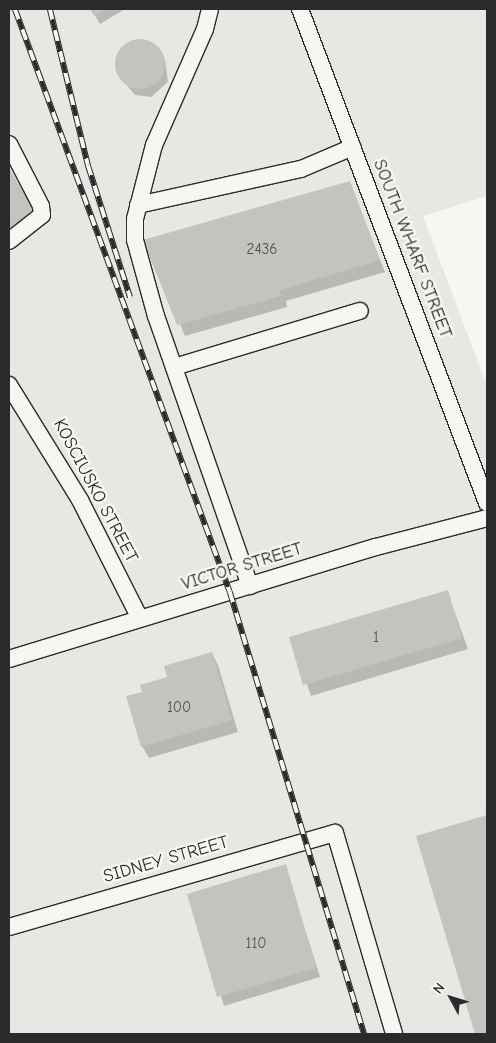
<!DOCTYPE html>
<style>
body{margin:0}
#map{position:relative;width:496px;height:1043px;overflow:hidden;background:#f6f6f2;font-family:"Comic Neue",sans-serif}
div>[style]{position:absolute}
.built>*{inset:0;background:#e7e7e3}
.shadow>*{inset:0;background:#0003}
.building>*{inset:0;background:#c3c3c0}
.round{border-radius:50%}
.roads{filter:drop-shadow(1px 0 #2b2b2b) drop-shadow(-1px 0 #2b2b2b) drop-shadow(0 1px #2b2b2b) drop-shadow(0 -1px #2b2b2b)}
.minor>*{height:16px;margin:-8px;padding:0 8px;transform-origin:8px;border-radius:8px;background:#f6f6f2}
.rail>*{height:5.5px;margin-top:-2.75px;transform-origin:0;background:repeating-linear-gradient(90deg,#f6f6f2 0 11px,#2b2b2b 0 22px);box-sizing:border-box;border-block:1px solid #2b2b2b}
span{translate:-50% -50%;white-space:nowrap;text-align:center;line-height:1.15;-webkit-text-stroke:5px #f6f6f2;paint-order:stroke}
.number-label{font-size:15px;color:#515150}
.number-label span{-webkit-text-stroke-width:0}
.street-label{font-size:18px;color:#2b2b2b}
.frame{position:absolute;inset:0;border:10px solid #2b2b2b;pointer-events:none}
.north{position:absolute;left:426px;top:973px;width:50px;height:50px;-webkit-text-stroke:4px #f6f6f2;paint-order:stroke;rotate:309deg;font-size:14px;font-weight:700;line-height:20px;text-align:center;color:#2b2b2b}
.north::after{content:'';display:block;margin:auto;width:18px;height:22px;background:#2b2b2b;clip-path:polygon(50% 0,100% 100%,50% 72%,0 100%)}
</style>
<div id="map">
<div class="built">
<div style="clip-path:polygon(9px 9px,487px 9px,487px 196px,423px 216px,487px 386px,487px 1034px,9px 1034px)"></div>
</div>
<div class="shadow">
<div style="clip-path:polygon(91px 9px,125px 9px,100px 24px)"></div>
<div style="clip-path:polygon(140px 40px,160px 51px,165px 60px,168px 82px,151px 97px,135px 95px,118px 74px,117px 58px,126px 45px)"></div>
<div style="clip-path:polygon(9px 171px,36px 215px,9px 244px)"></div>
<div style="clip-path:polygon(349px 183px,385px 272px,286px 301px,287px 307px,185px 336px,145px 241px)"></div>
<div style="clip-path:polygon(447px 591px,468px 649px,311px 696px,291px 638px)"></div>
<div style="clip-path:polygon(212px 653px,218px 665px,238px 732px,149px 758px,142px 746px,143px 693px)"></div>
<div style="clip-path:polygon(487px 816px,487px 1034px,476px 1034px,418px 837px)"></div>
<div style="clip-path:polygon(285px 866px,320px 977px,224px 1006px,189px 895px)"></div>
</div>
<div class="building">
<div style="clip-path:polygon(90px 9px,105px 9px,94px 16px)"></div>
<div class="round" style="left:115px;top:39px;width:50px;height:50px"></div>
<div style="clip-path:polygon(9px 168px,37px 215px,9px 232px)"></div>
<div style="clip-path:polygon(350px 181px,380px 260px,280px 290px,281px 296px,177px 325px,143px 240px)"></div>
<div style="clip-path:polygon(448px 590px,462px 638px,303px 685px,289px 637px)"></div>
<div style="clip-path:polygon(212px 652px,232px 720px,141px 747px,126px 696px,142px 692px,140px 685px,167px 677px,164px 666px)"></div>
<div style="clip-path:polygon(487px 815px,487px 1034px,475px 1034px,416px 836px)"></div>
<div style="clip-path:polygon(286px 864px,316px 968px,217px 997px,187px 894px)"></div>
</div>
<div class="roads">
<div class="minor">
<div style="left:210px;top:9px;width:21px;rotate:104deg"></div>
<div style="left:205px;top:29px;width:127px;rotate:113.7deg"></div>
<div style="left:154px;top:145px;width:76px;rotate:104.4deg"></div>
<div style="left:135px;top:219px;width:21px;rotate:90deg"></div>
<div style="left:135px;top:240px;width:79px;rotate:74.6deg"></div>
<div style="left:156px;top:316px;width:286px;rotate:70.8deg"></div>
<div style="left:300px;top:9px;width:528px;rotate:69.27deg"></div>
<div style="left:9px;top:144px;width:70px;rotate:62.7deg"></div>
<div style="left:41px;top:206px;width:9px;rotate:84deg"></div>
<div style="left:42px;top:215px;width:42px;rotate:141.8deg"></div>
<div style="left:138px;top:205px;width:167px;rotate:-12.5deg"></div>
<div style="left:301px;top:169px;width:56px;rotate:-22.9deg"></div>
<div style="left:174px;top:367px;width:194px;rotate:-16.8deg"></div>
<div style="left:9px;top:385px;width:135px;rotate:58.3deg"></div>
<div style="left:80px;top:500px;width:133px;rotate:63.2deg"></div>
<div style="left:9px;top:659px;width:384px;rotate:-17deg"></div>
<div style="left:376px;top:547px;width:115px;rotate:-14.6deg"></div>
<div style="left:9px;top:927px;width:339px;rotate:-16.1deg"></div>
<div style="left:335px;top:833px;width:209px;rotate:73.6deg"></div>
</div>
</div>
<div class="rail">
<div style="left:15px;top:9px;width:621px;rotate:69.76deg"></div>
<div style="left:230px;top:592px;width:462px;rotate:73.1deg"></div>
<div style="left:50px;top:9px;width:161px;rotate:76.3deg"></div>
<div style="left:88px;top:165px;width:139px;rotate:72.3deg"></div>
</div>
<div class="number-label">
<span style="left:262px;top:250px">2436</span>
<span style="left:376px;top:638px">1</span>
<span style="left:179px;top:708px">100</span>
<span style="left:256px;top:944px">110</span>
</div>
<div class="street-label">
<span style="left:412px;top:249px;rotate:69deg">SOUTH WHARF STREET</span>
<span style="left:95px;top:491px;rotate:62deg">KOSCIUSKO STREET</span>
<span style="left:242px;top:567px;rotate:-17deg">VICTOR STREET</span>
<span style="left:166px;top:860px;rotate:-16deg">SIDNEY STREET</span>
</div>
<div class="frame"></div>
<div class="north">N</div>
</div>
